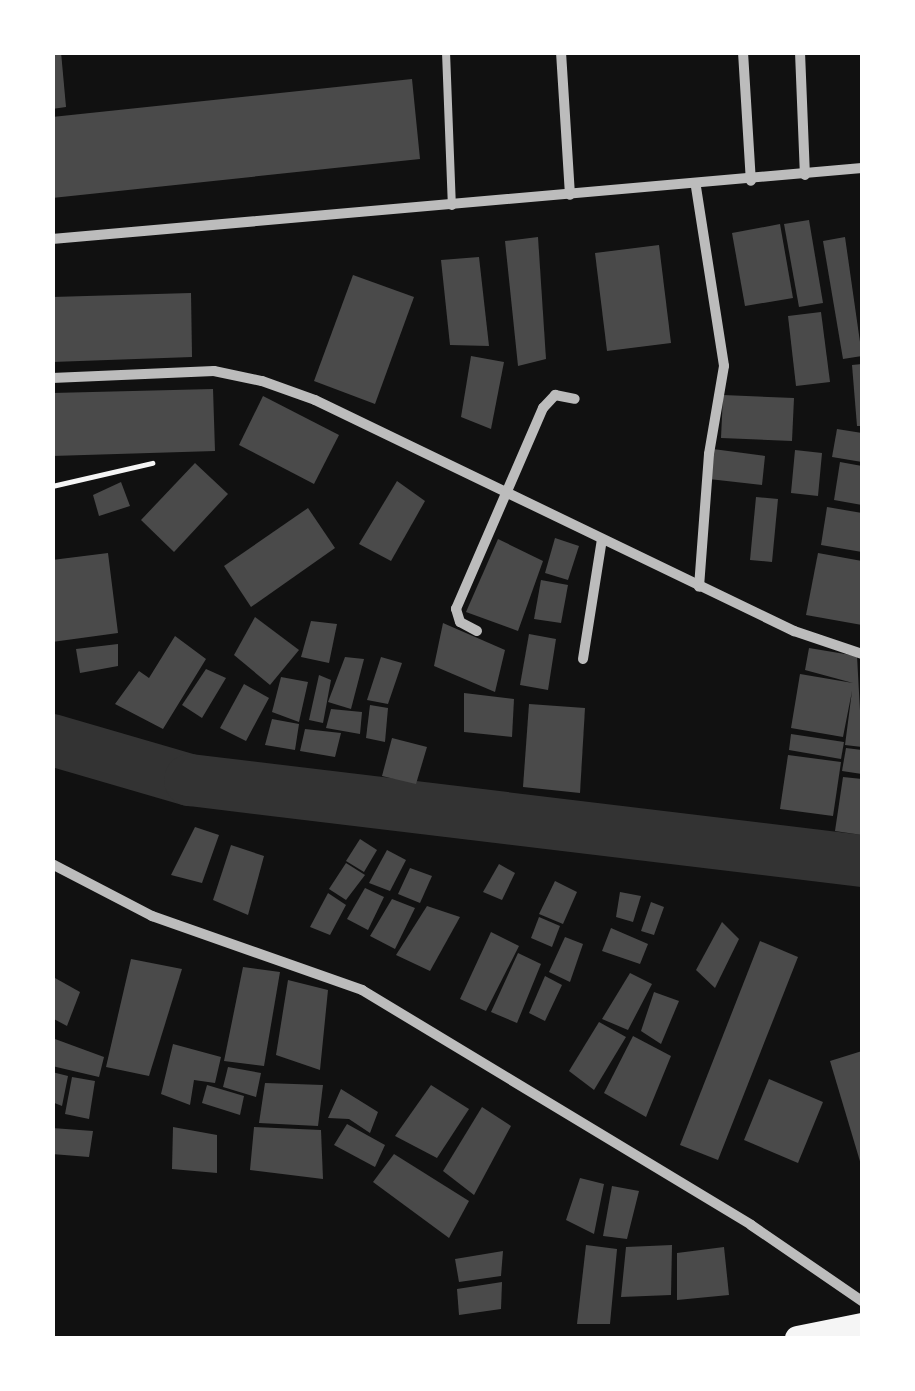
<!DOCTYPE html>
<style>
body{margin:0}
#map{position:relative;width:915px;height:1391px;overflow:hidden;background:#111;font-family:Mulish,sans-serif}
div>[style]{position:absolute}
.river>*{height:52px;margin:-26px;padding:0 26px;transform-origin:26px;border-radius:26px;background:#333}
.building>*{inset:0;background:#4a4a4a}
.path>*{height:5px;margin:-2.5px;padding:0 2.5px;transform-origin:2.5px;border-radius:2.5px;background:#f5f5f5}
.service>*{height:8px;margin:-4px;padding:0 4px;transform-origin:4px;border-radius:4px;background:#bcbcbc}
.minor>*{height:10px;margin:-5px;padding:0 5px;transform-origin:5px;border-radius:5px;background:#bcbcbc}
.trunk>*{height:25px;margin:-12.5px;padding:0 12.5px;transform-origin:12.5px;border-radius:12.5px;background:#f5f5f5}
span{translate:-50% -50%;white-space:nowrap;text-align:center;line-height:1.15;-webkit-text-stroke:10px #fff;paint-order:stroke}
.frame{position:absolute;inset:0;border:55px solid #fff;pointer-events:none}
</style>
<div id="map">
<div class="river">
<div style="left:52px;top:740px;width:144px;rotate:16.2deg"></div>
<div style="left:190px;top:780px;width:677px;rotate:6.87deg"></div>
</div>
<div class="building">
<div style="clip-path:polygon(52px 52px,61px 52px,66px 107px,52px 109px)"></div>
<div style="clip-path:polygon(412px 79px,420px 159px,52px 198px,52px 117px)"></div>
<div style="clip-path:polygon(809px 220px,823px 303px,799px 307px,784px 224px)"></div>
<div style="clip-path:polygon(780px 224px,793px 298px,745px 306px,732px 233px)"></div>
<div style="clip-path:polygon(538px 237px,546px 359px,518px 366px,505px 241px)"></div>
<div style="clip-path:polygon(845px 237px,862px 356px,843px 359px,823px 241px)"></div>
<div style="clip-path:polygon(659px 245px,671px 343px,607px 351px,595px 253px)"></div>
<div style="clip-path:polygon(479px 257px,489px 346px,450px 345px,441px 260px)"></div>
<div style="clip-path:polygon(353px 275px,414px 297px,375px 404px,314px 381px)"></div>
<div style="clip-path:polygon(191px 293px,192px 357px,52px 362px,52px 297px)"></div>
<div style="clip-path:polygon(821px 312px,830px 382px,796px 386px,788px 316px)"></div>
<div style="clip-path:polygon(471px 356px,504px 362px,491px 429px,461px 417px)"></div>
<div style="clip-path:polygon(862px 364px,862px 426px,857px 426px,852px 365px)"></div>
<div style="clip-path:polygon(213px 389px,215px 451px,52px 456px,52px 393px)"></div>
<div style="clip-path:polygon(723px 395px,794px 398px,792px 441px,721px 438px)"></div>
<div style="clip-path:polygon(263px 396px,339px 435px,314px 484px,239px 445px)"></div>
<div style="clip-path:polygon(837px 429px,862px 433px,862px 462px,832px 457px)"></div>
<div style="clip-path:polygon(713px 449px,765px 456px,762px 485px,709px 479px)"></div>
<div style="clip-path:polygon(795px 450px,822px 453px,818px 496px,791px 493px)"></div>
<div style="clip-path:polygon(840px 462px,862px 466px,862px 505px,834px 500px)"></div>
<div style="clip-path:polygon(195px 463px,228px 494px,174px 552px,141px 520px)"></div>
<div style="clip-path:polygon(397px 481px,425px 501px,391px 561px,359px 544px)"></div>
<div style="clip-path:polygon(121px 482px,130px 506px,99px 516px,93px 495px)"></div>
<div style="clip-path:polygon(756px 497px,778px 499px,772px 562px,750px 560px)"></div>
<div style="clip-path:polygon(827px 507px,862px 513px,862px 552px,821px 545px)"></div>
<div style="clip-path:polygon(308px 508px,335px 548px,251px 607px,224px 566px)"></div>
<div style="clip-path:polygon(555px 538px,579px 546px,568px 580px,545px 573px)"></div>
<div style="clip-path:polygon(498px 539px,543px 561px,518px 631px,466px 612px)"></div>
<div style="clip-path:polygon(108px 553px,118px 633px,52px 642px,52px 560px)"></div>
<div style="clip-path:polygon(818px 553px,862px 561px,862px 625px,806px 615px)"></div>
<div style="clip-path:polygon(541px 580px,568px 585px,561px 623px,534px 619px)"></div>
<div style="clip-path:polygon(255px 617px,299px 650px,270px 685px,234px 655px)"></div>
<div style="clip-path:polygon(311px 621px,337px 624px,329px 663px,301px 657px)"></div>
<div style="clip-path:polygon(443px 623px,505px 650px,495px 692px,434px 666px)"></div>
<div style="clip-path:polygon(529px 634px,556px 639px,548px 690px,520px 685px)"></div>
<div style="clip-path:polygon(175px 636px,206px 659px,163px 729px,115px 704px,139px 671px,149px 678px)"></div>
<div style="clip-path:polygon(118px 644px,118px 666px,80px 673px,76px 649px)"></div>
<div style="clip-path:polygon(809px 648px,857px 656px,862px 747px,845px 745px,852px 691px,843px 737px,791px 728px,800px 674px,853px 683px,805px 670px)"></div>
<div style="clip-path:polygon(345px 657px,364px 659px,351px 709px,328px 702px)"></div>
<div style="clip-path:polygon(381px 657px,402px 663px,388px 704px,367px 700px)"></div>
<div style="clip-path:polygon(206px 669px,226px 678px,202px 718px,182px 705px)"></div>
<div style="clip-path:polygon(319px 675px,331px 680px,323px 723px,309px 720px)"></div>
<div style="clip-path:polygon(281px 677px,308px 682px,299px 722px,272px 712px)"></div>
<div style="clip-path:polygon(244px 684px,269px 698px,246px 741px,220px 728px)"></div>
<div style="clip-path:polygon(464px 693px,514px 699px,512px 737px,464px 732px)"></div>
<div style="clip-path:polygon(529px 704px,585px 708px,580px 793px,523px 787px)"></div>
<div style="clip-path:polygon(370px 705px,388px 708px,385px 742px,366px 738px)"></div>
<div style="clip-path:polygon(331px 709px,362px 712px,360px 734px,326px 728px)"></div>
<div style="clip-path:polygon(272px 719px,299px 724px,295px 750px,265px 745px)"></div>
<div style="clip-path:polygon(305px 729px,341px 733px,335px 757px,300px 751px)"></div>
<div style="clip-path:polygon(791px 734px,844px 742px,841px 759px,789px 750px)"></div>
<div style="clip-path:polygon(392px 738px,427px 747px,416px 784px,382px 776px)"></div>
<div style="clip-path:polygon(846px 748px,862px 750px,862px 774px,842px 771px)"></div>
<div style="clip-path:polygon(788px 755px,841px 762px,833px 816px,780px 809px)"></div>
<div style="clip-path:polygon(843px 777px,862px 779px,862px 835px,835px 831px)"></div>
<div style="clip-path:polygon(195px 827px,219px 835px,202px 883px,171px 875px)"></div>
<div style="clip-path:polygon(360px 839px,377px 850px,364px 872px,346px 861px)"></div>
<div style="clip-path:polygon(231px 845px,264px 856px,248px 915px,213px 900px)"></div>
<div style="clip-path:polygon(387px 850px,406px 860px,390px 891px,369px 883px)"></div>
<div style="clip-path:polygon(346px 863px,365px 875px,346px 900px,329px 889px)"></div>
<div style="clip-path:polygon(499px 864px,515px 873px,502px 900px,483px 892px)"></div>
<div style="clip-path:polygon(410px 868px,432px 876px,420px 903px,398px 894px)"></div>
<div style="clip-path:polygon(555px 881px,577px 892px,563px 924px,539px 914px)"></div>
<div style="clip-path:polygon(365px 888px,384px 897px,368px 930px,347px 919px)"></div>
<div style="clip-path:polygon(620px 892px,641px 896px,633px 922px,616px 917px)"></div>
<div style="clip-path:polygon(328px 893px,346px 905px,330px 935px,310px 927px)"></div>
<div style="clip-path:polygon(392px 899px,415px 908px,395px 949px,370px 936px)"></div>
<div style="clip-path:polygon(651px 902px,664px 907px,654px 935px,641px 931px)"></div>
<div style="clip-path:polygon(427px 906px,460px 917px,430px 971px,396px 955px)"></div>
<div style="clip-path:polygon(539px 917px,560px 926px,552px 947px,531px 938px)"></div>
<div style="clip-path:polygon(722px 922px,739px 939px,715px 988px,696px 970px)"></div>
<div style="clip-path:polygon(611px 928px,648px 944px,640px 964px,602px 951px)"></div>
<div style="clip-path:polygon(491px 932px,519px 946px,486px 1011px,460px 999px)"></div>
<div style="clip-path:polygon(565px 937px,583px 944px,570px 982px,549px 972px)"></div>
<div style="clip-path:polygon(760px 941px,798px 957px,718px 1160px,680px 1145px)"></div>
<div style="clip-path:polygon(518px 953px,541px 964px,517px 1023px,491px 1012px)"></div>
<div style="clip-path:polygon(131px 959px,182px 969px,149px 1076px,106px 1067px)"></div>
<div style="clip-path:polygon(243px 967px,280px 972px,264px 1066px,224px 1061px)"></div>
<div style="clip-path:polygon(630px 973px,652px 984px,628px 1030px,602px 1019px)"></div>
<div style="clip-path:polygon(545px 976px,562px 985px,545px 1021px,529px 1013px)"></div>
<div style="clip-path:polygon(55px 978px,80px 992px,67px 1026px,52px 1018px)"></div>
<div style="clip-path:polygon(288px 980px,328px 990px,320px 1070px,276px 1055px)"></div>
<div style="clip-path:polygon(654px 992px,679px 1001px,661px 1044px,641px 1031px)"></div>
<div style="clip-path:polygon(599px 1022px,626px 1037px,594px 1090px,569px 1071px)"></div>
<div style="clip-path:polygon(633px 1036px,671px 1056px,646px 1117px,604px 1093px)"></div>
<div style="clip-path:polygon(55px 1039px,104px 1057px,99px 1077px,52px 1066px)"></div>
<div style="clip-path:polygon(173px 1044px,221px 1057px,215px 1083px,194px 1080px,190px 1105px,161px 1094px)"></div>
<div style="clip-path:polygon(862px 1051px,862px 1168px,830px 1061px)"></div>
<div style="clip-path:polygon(228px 1067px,261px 1073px,256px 1097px,223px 1087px)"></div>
<div style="clip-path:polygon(52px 1072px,68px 1076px,62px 1106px,52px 1102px)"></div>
<div style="clip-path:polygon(72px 1077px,95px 1081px,89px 1119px,65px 1114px)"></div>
<div style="clip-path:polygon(769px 1079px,823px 1102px,798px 1163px,744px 1140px)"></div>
<div style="clip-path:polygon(265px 1083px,323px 1085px,318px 1126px,259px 1123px)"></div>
<div style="clip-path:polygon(207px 1085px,244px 1096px,240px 1115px,202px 1103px)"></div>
<div style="clip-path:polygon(431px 1085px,469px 1109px,437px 1158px,395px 1136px)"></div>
<div style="clip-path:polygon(341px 1089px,378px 1112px,370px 1133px,349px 1119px,328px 1118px)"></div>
<div style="clip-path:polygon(482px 1107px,511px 1126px,474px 1195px,443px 1171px)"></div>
<div style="clip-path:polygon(347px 1124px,385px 1145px,375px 1167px,334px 1145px)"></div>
<div style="clip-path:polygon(173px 1127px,217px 1135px,217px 1173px,172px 1169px)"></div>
<div style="clip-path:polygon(254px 1127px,321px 1130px,323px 1179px,250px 1170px)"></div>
<div style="clip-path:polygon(52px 1128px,93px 1131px,89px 1157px,52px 1154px)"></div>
<div style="clip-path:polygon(394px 1154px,469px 1201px,449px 1238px,373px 1182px)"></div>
<div style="clip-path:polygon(580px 1178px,604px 1184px,594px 1234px,566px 1220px)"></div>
<div style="clip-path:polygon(612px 1186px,639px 1191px,627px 1239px,603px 1236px)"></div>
<div style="clip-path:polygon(586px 1245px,617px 1249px,610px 1324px,577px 1324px)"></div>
<div style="clip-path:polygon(672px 1245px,671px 1295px,621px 1297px,626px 1247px)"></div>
<div style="clip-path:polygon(724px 1247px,729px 1295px,677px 1300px,677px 1253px)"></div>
<div style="clip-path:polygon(503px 1251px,501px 1276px,459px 1282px,455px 1259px)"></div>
<div style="clip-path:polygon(502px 1282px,501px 1309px,459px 1315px,457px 1289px)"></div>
</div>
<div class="path">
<div style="left:52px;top:486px;width:103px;rotate:-13deg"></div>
</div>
<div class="service">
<div style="left:446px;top:52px;width:154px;rotate:87.8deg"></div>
</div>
<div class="minor">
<div style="left:561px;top:52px;width:143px;rotate:86.4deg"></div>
<div style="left:743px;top:52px;width:129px;rotate:86.5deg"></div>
<div style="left:800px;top:52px;width:123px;rotate:87.7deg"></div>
<div style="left:696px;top:187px;width:181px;rotate:81.1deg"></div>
<div style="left:724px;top:366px;width:89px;rotate:99.7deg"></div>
<div style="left:709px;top:454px;width:133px;rotate:94.3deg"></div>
<div style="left:52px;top:239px;width:813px;rotate:-5.01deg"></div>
<div style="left:52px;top:378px;width:162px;rotate:-2.5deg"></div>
<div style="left:214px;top:371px;width:49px;rotate:11.8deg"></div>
<div style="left:262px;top:381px;width:56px;rotate:19.7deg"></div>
<div style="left:315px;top:400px;width:532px;rotate:25.75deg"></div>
<div style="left:794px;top:631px;width:72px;rotate:18.7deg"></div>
<div style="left:477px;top:631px;width:19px;rotate:-152deg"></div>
<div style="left:460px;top:622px;width:14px;rotate:-107deg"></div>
<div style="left:456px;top:609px;width:219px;rotate:-66.6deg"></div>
<div style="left:543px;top:408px;width:18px;rotate:-47deg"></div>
<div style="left:555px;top:395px;width:20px;rotate:11deg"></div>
<div style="left:583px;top:659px;width:121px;rotate:-81deg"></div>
<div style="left:52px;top:864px;width:113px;rotate:27.5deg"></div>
<div style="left:152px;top:916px;width:223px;rotate:19.4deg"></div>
<div style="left:362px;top:990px;width:454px;rotate:31.1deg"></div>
<div style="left:751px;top:1225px;width:135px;rotate:34.4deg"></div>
</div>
<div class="trunk">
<div style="left:797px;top:1338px;width:66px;rotate:-11.3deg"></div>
</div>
<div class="frame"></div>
</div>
